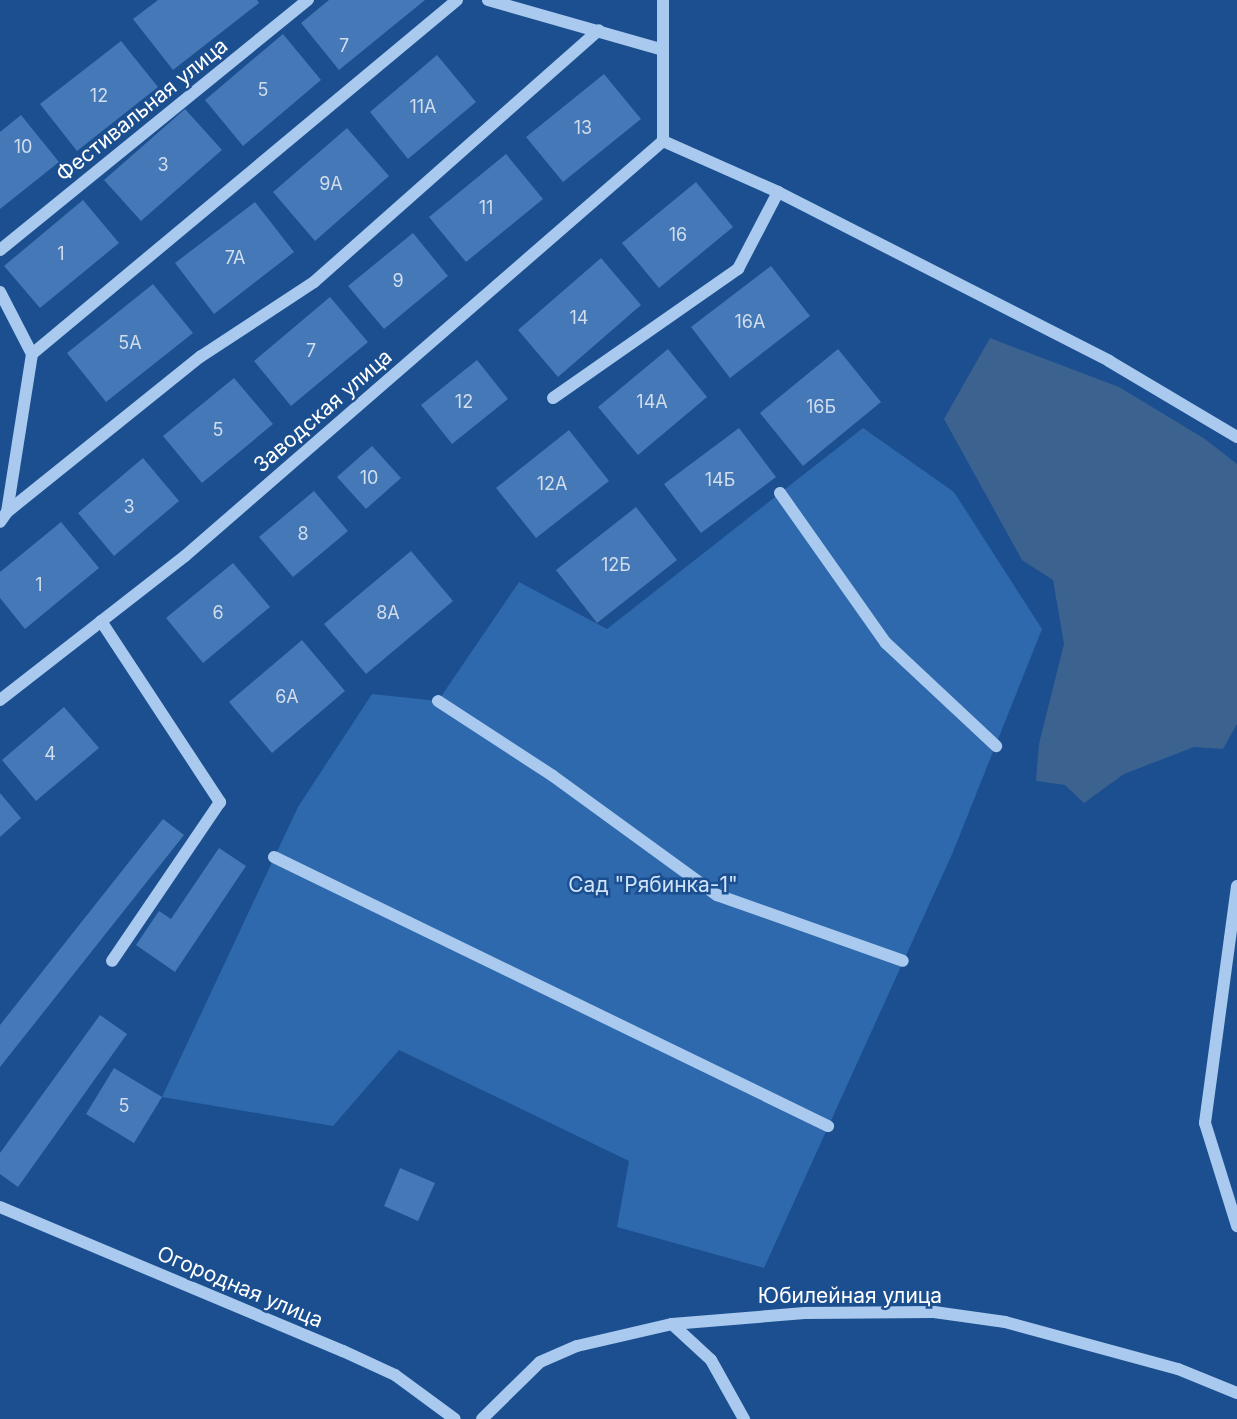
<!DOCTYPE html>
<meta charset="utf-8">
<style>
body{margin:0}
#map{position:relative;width:1237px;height:1419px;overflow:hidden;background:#1b4f8f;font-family:Inter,sans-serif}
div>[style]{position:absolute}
.green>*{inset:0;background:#2e69ad}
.water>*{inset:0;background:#3c6290}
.building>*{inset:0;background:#4478b7}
.minor>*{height:12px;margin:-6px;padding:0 6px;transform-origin:6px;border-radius:6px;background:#a9c9ee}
span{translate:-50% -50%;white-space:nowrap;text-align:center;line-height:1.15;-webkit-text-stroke:5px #1b4f8f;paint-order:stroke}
.number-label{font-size:18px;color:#d0dded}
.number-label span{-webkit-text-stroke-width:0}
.street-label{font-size:21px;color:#fff}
.park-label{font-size:21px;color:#cfe3fa}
</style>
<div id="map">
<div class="green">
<div style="clip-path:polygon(863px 428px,954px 492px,1042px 629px,953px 852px,764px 1268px,617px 1227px,629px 1161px,399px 1050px,333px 1126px,162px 1097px,298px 807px,372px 694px,438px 701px,519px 582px,607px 629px)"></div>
</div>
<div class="water">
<div style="clip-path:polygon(990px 338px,1119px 387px,1205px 439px,1237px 464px,1237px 724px,1223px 749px,1194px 747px,1124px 774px,1084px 803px,1065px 785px,1036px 781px,1039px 744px,1064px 644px,1053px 580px,1022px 560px,944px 419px)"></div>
</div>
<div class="building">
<div style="clip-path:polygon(158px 0,257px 0,259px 3px,173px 70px,133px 19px)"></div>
<div style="clip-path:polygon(329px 0,425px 0,339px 70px,301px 23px)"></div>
<div style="clip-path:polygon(283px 34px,321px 80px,243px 146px,205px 100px)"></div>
<div style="clip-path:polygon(121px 41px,158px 87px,77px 151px,40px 104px)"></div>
<div style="clip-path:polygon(437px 55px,476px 102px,408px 159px,370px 112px)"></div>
<div style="clip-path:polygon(604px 74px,641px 119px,563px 182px,526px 137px)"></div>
<div style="clip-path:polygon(185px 109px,222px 150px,141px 221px,104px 180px)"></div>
<div style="clip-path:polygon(21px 115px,59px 162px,0 209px,0 132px)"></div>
<div style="clip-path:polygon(347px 128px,389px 176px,315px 241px,273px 192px)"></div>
<div style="clip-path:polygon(506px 154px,543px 199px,466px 262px,429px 217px)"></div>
<div style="clip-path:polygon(696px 182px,733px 227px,659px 288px,622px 243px)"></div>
<div style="clip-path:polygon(83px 200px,119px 243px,40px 308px,4px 266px)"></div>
<div style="clip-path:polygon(255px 202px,294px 252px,214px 314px,175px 263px)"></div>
<div style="clip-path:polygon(413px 233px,448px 276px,384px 329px,348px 286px)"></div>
<div style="clip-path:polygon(601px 258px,641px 305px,558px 377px,518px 330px)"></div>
<div style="clip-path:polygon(771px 266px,810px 316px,730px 378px,691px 327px)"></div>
<div style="clip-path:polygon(153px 284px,193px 333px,106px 402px,67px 353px)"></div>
<div style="clip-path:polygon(330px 297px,368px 342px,291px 406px,254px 361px)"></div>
<div style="clip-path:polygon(668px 349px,707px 397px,638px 455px,598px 407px)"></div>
<div style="clip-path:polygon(838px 349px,881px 402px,803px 466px,760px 413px)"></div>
<div style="clip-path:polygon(477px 360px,508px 399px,452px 444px,421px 405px)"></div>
<div style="clip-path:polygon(234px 378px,273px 424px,202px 483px,163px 436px)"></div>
<div style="clip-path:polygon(739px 428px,776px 477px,701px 533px,664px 484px)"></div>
<div style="clip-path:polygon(569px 430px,609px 481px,536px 538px,496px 488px)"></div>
<div style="clip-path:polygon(372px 446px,401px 478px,366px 509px,337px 477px)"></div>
<div style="clip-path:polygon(143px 458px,179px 501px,114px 556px,78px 513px)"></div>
<div style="clip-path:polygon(314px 491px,348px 531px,293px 577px,259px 537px)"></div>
<div style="clip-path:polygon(636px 507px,677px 560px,597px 623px,556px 570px)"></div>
<div style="clip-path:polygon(61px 522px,99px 568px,25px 629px,0 598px,0 572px)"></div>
<div style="clip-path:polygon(411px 551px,453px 601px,366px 674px,324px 624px)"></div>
<div style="clip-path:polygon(233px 563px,270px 607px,203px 663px,166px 618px)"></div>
<div style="clip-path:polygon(302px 640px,345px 691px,272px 753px,229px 702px)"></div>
<div style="clip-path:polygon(64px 707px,99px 748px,36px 801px,2px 760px)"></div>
<div style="clip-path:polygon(0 793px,21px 818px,0 837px)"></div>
<div style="clip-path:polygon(163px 819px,184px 835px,0 1067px,0 1025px)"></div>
<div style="clip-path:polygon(219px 848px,246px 866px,175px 972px,136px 945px,159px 911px,171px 919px)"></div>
<div style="clip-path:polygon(100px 1015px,127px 1034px,18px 1187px,0 1174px,0 1153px)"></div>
<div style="clip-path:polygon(114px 1068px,162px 1097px,134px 1143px,86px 1114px)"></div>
<div style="clip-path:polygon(400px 1168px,435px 1183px,418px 1221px,384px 1206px)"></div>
</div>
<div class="minor">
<div style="left:488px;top:0;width:182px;rotate:15.9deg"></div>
<div style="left:663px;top:0;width:141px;rotate:90deg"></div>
<div style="left:663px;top:141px;width:126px;rotate:23.9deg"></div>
<div style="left:778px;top:192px;width:372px;rotate:27deg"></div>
<div style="left:1109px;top:361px;width:149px;rotate:30.7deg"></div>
<div style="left:0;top:250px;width:397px;rotate:-39.1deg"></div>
<div style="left:0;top:292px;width:70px;rotate:62.7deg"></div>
<div style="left:32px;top:354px;width:160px;rotate:99deg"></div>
<div style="left:7px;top:512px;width:12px;rotate:125deg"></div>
<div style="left:32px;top:354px;width:553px;rotate:-39.79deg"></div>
<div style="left:553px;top:398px;width:226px;rotate:-34.9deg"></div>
<div style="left:738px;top:269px;width:87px;rotate:-62.5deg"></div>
<div style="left:780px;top:493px;width:184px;rotate:54.8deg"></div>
<div style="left:886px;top:643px;width:151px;rotate:43.1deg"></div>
<div style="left:7px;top:512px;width:248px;rotate:-38.8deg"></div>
<div style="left:200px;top:357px;width:136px;rotate:-33.3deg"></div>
<div style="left:314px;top:282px;width:380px;rotate:-41.5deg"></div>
<div style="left:101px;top:621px;width:217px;rotate:56.7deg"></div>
<div style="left:220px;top:802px;width:192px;rotate:124.2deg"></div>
<div style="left:0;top:700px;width:234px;rotate:-37.9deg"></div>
<div style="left:185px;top:556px;width:633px;rotate:-40.96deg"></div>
<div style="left:438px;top:701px;width:137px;rotate:33.1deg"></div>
<div style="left:553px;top:776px;width:203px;rotate:36deg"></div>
<div style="left:717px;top:895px;width:197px;rotate:19.5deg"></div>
<div style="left:274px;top:857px;width:616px;rotate:25.9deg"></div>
<div style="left:1237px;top:886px;width:239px;rotate:97.7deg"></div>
<div style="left:1205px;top:1123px;width:108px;rotate:72.7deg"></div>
<div style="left:0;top:1207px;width:372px;rotate:22.8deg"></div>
<div style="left:343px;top:1351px;width:57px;rotate:24.8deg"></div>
<div style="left:395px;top:1375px;width:74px;rotate:36.3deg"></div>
<div style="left:672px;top:1324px;width:53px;rotate:42.7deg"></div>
<div style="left:711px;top:1360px;width:68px;rotate:60.8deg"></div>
<div style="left:482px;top:1419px;width:81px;rotate:-44.5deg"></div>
<div style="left:540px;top:1362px;width:40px;rotate:-23.4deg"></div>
<div style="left:577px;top:1346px;width:98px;rotate:-13deg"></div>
<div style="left:672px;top:1324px;width:133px;rotate:-4.7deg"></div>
<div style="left:805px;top:1313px;width:129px;rotate:-0.4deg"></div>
<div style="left:934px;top:1312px;width:72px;rotate:8deg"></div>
<div style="left:1005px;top:1322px;width:179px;rotate:15.2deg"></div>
<div style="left:1178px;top:1369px;width:64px;rotate:22.1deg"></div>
</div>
<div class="number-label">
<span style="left:344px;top:46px">7</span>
<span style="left:263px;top:90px">5</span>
<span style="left:99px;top:96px">12</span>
<span style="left:423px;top:107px">11А</span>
<span style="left:583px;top:128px">13</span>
<span style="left:23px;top:147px">10</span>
<span style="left:163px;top:165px">3</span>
<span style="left:331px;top:184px">9А</span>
<span style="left:486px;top:208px">11</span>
<span style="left:678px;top:235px">16</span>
<span style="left:61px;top:254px">1</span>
<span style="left:235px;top:258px">7А</span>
<span style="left:398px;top:281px">9</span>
<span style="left:579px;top:318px">14</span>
<span style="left:750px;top:322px">16А</span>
<span style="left:130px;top:343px">5А</span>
<span style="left:311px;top:351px">7</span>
<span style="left:464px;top:402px">12</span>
<span style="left:652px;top:402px">14А</span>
<span style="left:821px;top:407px">16Б</span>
<span style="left:218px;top:430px">5</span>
<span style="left:369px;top:478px">10</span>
<span style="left:720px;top:480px">14Б</span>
<span style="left:552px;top:484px">12А</span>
<span style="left:129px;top:507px">3</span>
<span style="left:303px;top:534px">8</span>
<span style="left:616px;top:565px">12Б</span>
<span style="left:39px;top:585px">1</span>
<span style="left:218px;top:613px">6</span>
<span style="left:388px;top:613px">8А</span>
<span style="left:287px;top:697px">6А</span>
<span style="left:50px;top:754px">4</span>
<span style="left:124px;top:1106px">5</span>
</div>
<div class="street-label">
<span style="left:142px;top:110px;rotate:-39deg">Фестивальная улица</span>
<span style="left:323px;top:411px;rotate:-41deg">Заводская улица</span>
<span style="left:240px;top:1287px;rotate:23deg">Огородная улица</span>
<span style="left:850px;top:1296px">Юбилейная улица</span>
</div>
<div class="park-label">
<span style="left:653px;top:885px">Сад "Рябинка-1"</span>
</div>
</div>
